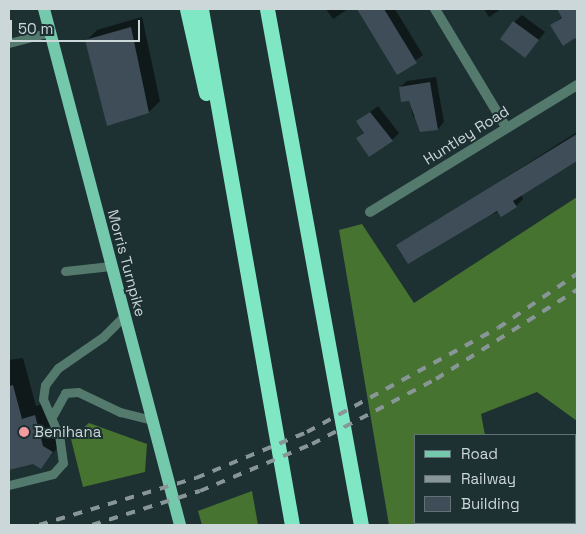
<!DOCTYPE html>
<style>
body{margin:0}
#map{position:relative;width:586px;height:534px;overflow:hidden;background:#1d3032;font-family:"Space Grotesk",sans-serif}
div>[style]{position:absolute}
.forest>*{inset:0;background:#477330}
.shadow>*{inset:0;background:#0007}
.building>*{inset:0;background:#3e4d57}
.service>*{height:9px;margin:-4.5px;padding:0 4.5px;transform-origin:4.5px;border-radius:4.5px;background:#537a6c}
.minor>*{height:10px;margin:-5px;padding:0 5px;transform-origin:5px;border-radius:5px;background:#537a6c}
.primary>*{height:12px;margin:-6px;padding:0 6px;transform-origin:6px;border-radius:6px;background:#74c8ac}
.motorway>*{height:15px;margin:-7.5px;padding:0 7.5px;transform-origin:7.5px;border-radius:7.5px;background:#80e7c5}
.rail>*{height:4px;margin-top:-2px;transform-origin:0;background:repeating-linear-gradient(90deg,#889698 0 9px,transparent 0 18px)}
.dots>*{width:14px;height:14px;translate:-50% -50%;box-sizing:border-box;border:2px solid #1d3032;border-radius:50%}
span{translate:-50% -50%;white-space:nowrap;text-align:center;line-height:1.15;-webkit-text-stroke:4px #1d3032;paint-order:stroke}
.street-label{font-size:15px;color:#ccd7d9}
.poi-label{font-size:15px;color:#ccd7d9}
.left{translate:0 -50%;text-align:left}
.frame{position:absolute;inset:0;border:10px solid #ccd7d9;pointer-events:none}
.legend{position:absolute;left:414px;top:434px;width:162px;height:90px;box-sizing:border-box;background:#1d3032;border:1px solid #637375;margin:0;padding:6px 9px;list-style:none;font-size:15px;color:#ccd7d9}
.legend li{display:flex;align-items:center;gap:10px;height:25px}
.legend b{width:25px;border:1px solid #637375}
.scale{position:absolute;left:10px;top:20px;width:130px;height:22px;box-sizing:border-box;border:2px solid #ccd7d9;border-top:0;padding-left:6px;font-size:15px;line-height:18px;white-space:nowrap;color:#ccd7d9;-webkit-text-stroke:4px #1d3032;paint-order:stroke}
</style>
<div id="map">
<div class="forest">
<div style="clip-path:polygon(577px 197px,577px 421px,537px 392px,481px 414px,485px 435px,415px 435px,415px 523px,435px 523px,389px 525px,339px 230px,362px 224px,414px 303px)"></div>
<div style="clip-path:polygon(89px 423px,147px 444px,145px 472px,83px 487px,71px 439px)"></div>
<div style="clip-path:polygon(252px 491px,258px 525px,202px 525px,198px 511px)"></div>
</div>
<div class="shadow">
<div style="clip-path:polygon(326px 9px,348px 9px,333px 19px)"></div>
<div style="clip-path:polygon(359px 9px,395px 9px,423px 55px,398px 73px)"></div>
<div style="clip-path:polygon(484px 9px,501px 9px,489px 17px)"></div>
<div style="clip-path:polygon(577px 9px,577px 35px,564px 44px,552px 25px,563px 16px,560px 9px)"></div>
<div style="clip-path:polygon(522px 15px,545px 32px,525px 57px,514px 22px)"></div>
<div style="clip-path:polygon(142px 17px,160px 101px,149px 112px,86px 41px,97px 30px)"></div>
<div style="clip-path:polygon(436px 77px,444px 122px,438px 129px,419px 116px,413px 117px,410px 100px,400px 87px,407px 81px)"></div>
<div style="clip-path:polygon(378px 106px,399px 133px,392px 140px,358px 138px,365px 131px,358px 121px)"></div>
<div style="clip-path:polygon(577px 132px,577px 160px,521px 194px,523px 199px,516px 206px,398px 246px)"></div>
<div style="clip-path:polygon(23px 358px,36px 406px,49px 402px,56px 432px,66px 437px,41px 468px,33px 462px,9px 468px,9px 360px)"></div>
</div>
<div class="building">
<div style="clip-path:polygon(357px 9px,384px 9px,417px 63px,397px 75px)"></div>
<div style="clip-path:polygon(557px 9px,577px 9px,577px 41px,575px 38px,563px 46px,550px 25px,562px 18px)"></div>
<div style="clip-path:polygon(513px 21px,539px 40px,525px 58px,500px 39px)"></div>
<div style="clip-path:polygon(131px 27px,149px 113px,107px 126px,85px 40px)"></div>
<div style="clip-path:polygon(430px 82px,438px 130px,420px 132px,409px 101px,401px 102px,399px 87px)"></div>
<div style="clip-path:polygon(370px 112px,393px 141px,369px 157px,356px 138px,364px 133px,356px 121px)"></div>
<div style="clip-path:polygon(577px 134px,577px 161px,513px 201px,517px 207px,501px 217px,497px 211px,408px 264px,396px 245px)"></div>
<div style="clip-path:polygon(13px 385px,22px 419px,35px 415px,43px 446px,53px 452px,41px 469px,33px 464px,9px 470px,9px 386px)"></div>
</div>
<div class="service">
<div style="left:9px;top:43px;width:42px;rotate:-15deg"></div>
<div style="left:65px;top:271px;width:46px;rotate:-6.2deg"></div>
<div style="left:53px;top:415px;width:25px;rotate:-61deg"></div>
<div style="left:65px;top:393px;width:13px;rotate:-4deg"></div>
<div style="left:78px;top:392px;width:47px;rotate:25.5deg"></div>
<div style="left:120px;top:412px;width:32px;rotate:14deg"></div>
<div style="left:9px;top:485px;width:45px;rotate:-14deg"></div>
<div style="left:53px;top:474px;width:15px;rotate:-48deg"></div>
<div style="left:63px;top:463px;width:27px;rotate:-98deg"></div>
<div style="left:59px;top:436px;width:40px;rotate:-113.4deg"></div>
<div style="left:43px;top:399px;width:14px;rotate:-82deg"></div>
<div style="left:45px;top:385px;width:21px;rotate:-53deg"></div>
<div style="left:58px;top:368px;width:55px;rotate:-34.6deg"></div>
<div style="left:103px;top:337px;width:30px;rotate:-45deg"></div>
</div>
<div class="minor">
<div style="left:435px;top:9px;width:138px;rotate:59deg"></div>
<div style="left:370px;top:212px;width:243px;rotate:-31.5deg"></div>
</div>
<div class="primary">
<div style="left:44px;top:9px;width:534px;rotate:75.23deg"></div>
</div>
<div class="motorway">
<div style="left:187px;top:9px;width:86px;rotate:77.3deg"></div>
<div style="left:201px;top:9px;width:524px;rotate:80deg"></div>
<div style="left:267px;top:9px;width:524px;rotate:79.68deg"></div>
</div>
<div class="rail">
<div style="left:39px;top:525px;width:164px;rotate:-16.7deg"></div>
<div style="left:196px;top:478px;width:120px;rotate:-22.5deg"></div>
<div style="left:307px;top:432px;width:217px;rotate:-28.6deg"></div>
<div style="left:498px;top:328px;width:96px;rotate:-34.4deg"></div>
<div style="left:92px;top:525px;width:113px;rotate:-17.5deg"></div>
<div style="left:200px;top:491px;width:121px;rotate:-22.8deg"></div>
<div style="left:312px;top:444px;width:140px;rotate:-27.7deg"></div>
<div style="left:436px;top:379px;width:167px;rotate:-32.3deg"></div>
</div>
<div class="dots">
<div style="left:24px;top:432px;background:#f49aa1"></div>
</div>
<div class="street-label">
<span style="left:466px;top:135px;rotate:-32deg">Huntley Road</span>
<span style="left:127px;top:263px;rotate:75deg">Morris Turnpike</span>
</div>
<div class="poi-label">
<span class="left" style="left:34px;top:432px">Benihana</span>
</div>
<div class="frame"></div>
<ul class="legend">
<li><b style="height:6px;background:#74c8ac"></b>Road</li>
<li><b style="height:6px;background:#889698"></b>Railway</li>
<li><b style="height:14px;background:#3e4d57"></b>Building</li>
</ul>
<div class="scale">50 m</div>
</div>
